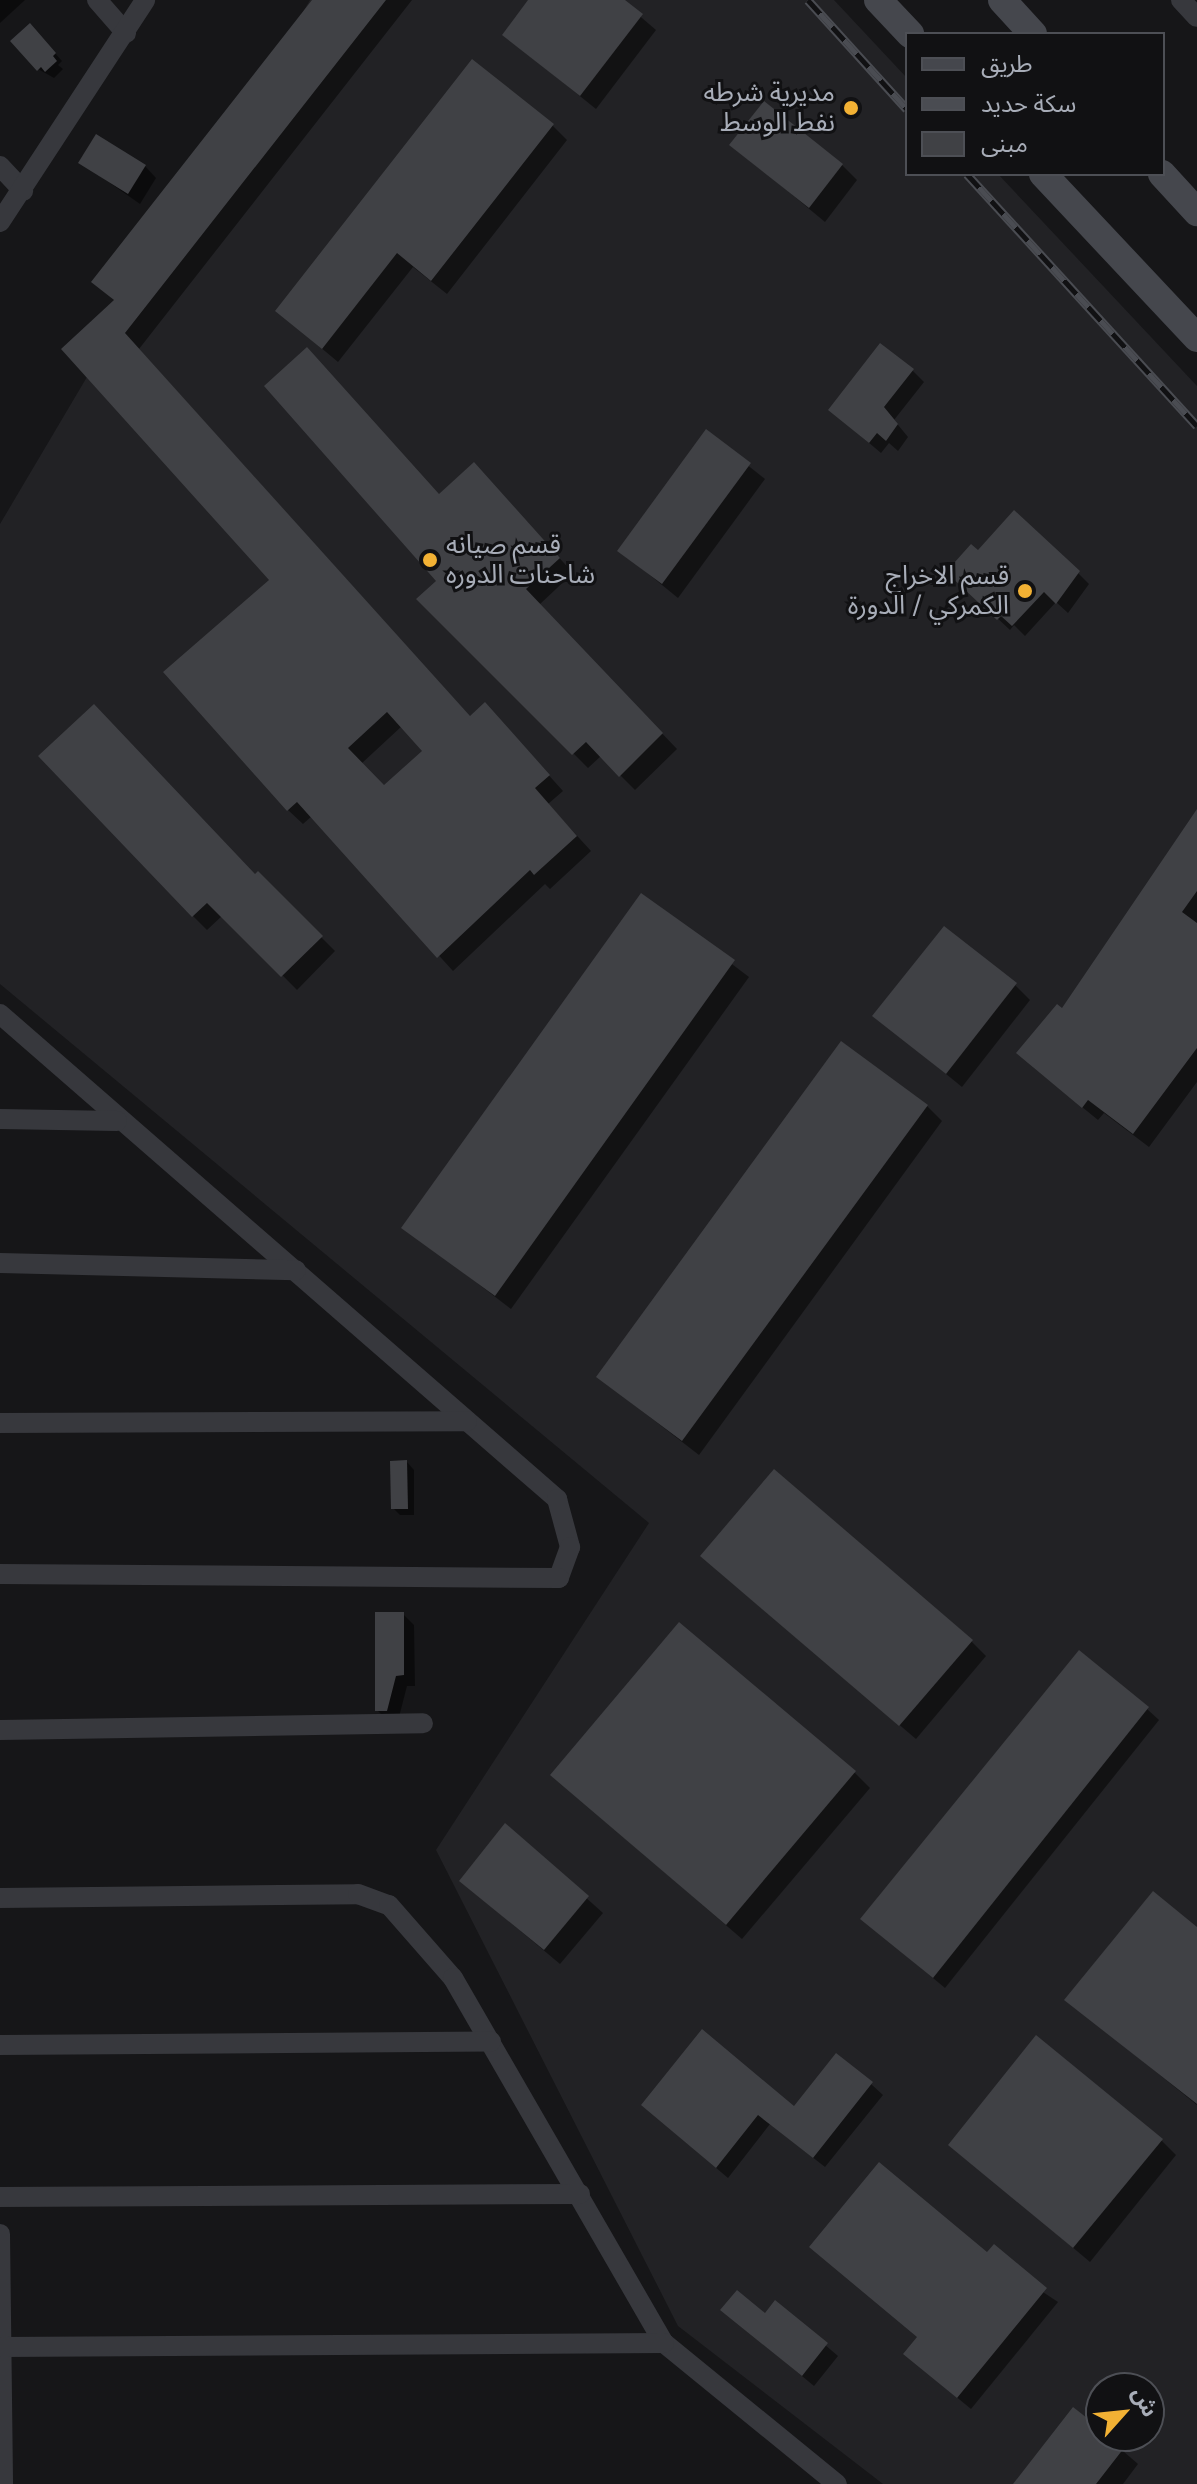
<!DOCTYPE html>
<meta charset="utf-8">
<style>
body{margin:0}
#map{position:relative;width:1197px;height:2484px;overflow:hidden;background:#161618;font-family:Karla,"Noto Sans Arabic",sans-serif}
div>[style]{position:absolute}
.built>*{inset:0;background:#222225}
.shadow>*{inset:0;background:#0007}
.building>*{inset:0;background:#404145}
.minor>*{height:20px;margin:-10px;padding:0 10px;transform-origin:10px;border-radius:10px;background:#37383d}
.secondary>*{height:28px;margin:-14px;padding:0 14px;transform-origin:14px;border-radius:14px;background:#45474d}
.rail>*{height:9px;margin-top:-4.5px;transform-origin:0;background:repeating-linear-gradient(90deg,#111113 0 18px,#4a4c52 0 36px);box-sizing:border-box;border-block:2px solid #4a4c52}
.dots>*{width:22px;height:22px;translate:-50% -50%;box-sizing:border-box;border:4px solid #111113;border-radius:50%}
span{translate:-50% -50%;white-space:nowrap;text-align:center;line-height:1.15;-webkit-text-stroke:6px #111113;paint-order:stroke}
.poi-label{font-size:26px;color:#a8adb8}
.right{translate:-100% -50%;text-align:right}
.left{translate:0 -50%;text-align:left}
.legend{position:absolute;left:905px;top:32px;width:260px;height:144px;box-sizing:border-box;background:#111113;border:2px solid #4d4f55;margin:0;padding:10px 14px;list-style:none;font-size:24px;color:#a8adb8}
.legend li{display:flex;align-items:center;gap:16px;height:40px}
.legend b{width:40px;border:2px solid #4d4f55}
.north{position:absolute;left:1085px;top:2372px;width:80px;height:80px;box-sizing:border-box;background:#111113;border:2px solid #4d4f55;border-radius:50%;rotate:63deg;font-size:22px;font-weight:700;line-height:32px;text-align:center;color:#a8adb8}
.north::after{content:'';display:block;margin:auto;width:28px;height:36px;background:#f2b134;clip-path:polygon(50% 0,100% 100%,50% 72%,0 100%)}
</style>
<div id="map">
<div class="built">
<div style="clip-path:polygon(evenodd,310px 0,834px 0,907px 78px,907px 174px,998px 174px,1197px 386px,1197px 2484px,883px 2484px,678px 2326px,436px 1850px,649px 1523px,0 984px,0 524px,310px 0,1101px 2388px,1149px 2388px,1149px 2436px,1101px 2436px,1101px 2388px)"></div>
</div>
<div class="shadow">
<div style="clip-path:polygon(0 0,25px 0,0 23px)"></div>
<div style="clip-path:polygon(evenodd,315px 0,412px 0,139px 349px,471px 718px,499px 720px,563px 791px,548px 804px,591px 851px,550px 889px,545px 884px,453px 971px,312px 816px,303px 824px,288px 810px,272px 580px,63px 349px,115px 301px,94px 282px,315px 0,402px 726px,425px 751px,384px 788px,361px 764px,402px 726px)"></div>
<div style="clip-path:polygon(531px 0,621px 0,656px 30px,596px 109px,504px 35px)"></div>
<div style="clip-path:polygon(37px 33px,62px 61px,58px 65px,63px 69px,54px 78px,38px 69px)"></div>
<div style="clip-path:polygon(552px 125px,567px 140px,447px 294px,413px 267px,338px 362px,277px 311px)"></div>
<div style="clip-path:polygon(732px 145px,842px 165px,857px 180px,825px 222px)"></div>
<div style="clip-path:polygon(80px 162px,145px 166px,156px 178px,140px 204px)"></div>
<div style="clip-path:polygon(912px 370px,924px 382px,894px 420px,908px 437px,898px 451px,889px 443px,881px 453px,830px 410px)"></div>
<div style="clip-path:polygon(706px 432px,765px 479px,678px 598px,619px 550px)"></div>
<div style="clip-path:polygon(488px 479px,573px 573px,539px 605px,677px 749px,635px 790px,601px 756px,588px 768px,419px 599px,439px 581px,440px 496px)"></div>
<div style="clip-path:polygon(978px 552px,1078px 573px,1089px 584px,1068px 613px,1056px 602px,1025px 636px,1014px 625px,1010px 630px,960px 583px)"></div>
<div style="clip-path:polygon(108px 721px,255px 876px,258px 874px,335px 951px,297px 990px,223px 915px,207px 930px,193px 916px)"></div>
<div style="clip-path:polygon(1197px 813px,1197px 1082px,1149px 1147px,1104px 1113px,1098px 1120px,1033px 1067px,1062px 1011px)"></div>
<div style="clip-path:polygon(642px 896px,749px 977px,511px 1309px,404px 1227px)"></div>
<div style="clip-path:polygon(1015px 985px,1030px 1000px,962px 1087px,875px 1016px)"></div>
<div style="clip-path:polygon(927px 1106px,942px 1121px,699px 1455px,598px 1377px)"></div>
<div style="clip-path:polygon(407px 1462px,414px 1470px,414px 1515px,400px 1515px,393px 1508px)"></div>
<div style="clip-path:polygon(718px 1571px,971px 1641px,986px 1656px,916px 1739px)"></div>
<div style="clip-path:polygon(403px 1614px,414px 1625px,415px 1686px,407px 1686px,398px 1721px,388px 1721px,377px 1710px)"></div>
<div style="clip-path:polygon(1147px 1709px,1159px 1720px,945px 1988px,862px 1919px)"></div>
<div style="clip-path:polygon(855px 1773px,870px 1788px,742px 1939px,552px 1775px)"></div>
<div style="clip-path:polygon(506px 1826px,603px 1913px,560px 1964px,461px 1881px)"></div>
<div style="clip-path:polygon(1197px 1928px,1197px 2105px,1067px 2000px)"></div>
<div style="clip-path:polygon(871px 2084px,883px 2095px,825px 2167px,770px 2124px,728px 2178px,655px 2116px,795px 2109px)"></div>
<div style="clip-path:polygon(1161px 2140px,1176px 2155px,1090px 2262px,950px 2144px)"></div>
<div style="clip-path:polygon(987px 2255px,1058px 2302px,971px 2409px,919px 2366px)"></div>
<div style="clip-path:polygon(776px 2303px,838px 2356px,814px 2386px,722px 2310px,766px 2315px)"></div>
<div style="clip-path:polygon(1101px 2432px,1138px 2464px,1123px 2484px,1015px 2484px)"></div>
</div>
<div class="building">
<div style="clip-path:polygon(evenodd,312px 0,386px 0,125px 333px,470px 716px,485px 702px,550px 775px,535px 788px,577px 836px,534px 875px,530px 870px,437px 958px,297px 802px,287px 811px,163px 672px,269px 580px,61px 349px,114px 300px,91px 282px,312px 0,387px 712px,422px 751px,384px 785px,348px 748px,387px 712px)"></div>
<div style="clip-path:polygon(528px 0,625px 0,643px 14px,580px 96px,502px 35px)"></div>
<div style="clip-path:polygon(30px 23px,56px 53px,53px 56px,57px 61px,45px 72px,41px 67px,37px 71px,10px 41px)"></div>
<div style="clip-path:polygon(472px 59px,554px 124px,431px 281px,397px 253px,322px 349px,275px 311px)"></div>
<div style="clip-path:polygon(764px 101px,843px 164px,809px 208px,729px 145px)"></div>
<div style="clip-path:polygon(96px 134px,146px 165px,128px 194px,78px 163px)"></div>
<div style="clip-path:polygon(880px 343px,914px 369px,884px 407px,898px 424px,886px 441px,877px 433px,869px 443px,828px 410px)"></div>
<div style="clip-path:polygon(307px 347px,439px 494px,474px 462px,560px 558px,526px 589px,663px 733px,619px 777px,586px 742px,572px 755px,416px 599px,436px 581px,264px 386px)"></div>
<div style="clip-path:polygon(706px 429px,751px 463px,662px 584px,617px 551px)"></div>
<div style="clip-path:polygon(1014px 510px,1080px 571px,1056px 604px,1044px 592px,1012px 626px,1001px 616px,997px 620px,946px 572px,971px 544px,978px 550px)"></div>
<div style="clip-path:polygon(94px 704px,255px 874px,258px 871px,323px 936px,281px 977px,207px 903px,192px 917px,38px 756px)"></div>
<div style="clip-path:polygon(1197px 809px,1197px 891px,1182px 912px,1197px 923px,1197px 1048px,1133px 1134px,1088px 1100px,1082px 1108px,1016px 1053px,1057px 1004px,1062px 1008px)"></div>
<div style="clip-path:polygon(641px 893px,735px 960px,495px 1296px,401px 1228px)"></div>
<div style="clip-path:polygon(944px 926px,1017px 983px,946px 1074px,872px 1016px)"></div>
<div style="clip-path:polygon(841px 1041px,928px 1105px,682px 1441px,596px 1377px)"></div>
<div style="clip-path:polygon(407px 1460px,408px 1509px,391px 1509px,390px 1461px)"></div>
<div style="clip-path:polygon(774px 1469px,973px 1640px,899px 1726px,700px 1556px)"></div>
<div style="clip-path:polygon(375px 1612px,404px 1612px,404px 1675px,396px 1676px,387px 1711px,375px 1711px)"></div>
<div style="clip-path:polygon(679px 1622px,856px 1771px,726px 1925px,550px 1775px)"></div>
<div style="clip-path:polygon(1079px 1650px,1149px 1707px,933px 1978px,860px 1919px)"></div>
<div style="clip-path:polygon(505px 1823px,589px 1896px,544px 1950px,459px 1881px)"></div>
<div style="clip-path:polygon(1153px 1891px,1197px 1927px,1197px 2104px,1064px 2000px)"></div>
<div style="clip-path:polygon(702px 2029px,794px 2106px,836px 2053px,873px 2082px,813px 2158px,758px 2115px,716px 2168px,641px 2105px)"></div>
<div style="clip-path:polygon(1036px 2035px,1163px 2139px,1073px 2248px,948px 2145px)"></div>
<div style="clip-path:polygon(879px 2162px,987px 2252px,994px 2244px,1047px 2288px,957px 2398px,903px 2354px,917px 2337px,809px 2247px)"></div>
<div style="clip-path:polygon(737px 2290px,765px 2313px,775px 2300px,828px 2343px,802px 2376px,720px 2310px)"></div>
<div style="clip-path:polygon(1073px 2407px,1101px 2429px,1101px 2436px,1124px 2448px,1096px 2484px,1013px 2484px)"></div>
</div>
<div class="minor">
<div style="left:97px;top:0;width:44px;rotate:48.7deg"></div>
<div style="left:1181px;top:0;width:23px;rotate:47deg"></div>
<div style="left:0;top:166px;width:34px;rotate:47deg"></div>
<div style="left:0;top:222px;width:265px;rotate:-56.8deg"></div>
<div style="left:0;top:1014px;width:739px;rotate:41.05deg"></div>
<div style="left:557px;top:1499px;width:50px;rotate:74.8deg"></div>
<div style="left:570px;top:1547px;width:33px;rotate:110deg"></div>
<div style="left:559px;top:1578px;width:559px;rotate:-179.59deg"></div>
<div style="left:0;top:1119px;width:117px;rotate:1deg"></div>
<div style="left:0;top:1263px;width:296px;rotate:1.4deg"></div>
<div style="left:0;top:1423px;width:467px;rotate:-0.2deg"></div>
<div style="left:0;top:1730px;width:423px;rotate:-0.9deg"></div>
<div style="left:0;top:1898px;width:358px;rotate:-0.6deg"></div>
<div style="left:358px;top:1894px;width:33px;rotate:20deg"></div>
<div style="left:389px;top:1905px;width:97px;rotate:48.8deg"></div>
<div style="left:453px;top:1978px;width:422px;rotate:60deg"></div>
<div style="left:664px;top:2343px;width:223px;rotate:39.2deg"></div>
<div style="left:0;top:2045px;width:491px;rotate:-0.4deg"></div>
<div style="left:0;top:2197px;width:580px;rotate:-0.3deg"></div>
<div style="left:0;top:2234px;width:250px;rotate:89.3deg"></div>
<div style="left:2px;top:2347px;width:662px;rotate:-0.35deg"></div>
</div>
<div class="secondary">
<div style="left:878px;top:0;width:47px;rotate:46.7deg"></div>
<div style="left:1002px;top:0;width:46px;rotate:47.6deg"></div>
<div style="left:1043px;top:174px;width:225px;rotate:46.8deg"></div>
<div style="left:1162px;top:174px;width:52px;rotate:47.4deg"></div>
</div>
<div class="rail">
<div style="left:808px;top:0;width:147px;rotate:47.8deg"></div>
<div style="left:967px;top:174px;width:341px;rotate:47.6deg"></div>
</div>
<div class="dots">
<div style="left:851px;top:108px;background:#f2b134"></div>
<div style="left:430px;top:560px;background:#f2b134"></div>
<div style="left:1025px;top:591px;background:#f2b134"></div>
</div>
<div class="poi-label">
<span class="right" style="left:835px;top:108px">مديرية شرطه<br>نفط الوسط</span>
<span class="left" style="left:446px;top:560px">قسم صيانه<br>شاحنات الدوره</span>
<span class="right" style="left:1009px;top:591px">قسم الاخراج<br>الكمركي / الدورة</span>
</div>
<ul class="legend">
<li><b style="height:10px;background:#45474d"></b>طريق</li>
<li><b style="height:10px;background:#4a4c52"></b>سكة حديد</li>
<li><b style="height:22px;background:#404145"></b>مبنى</li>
</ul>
<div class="north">ش</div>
</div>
